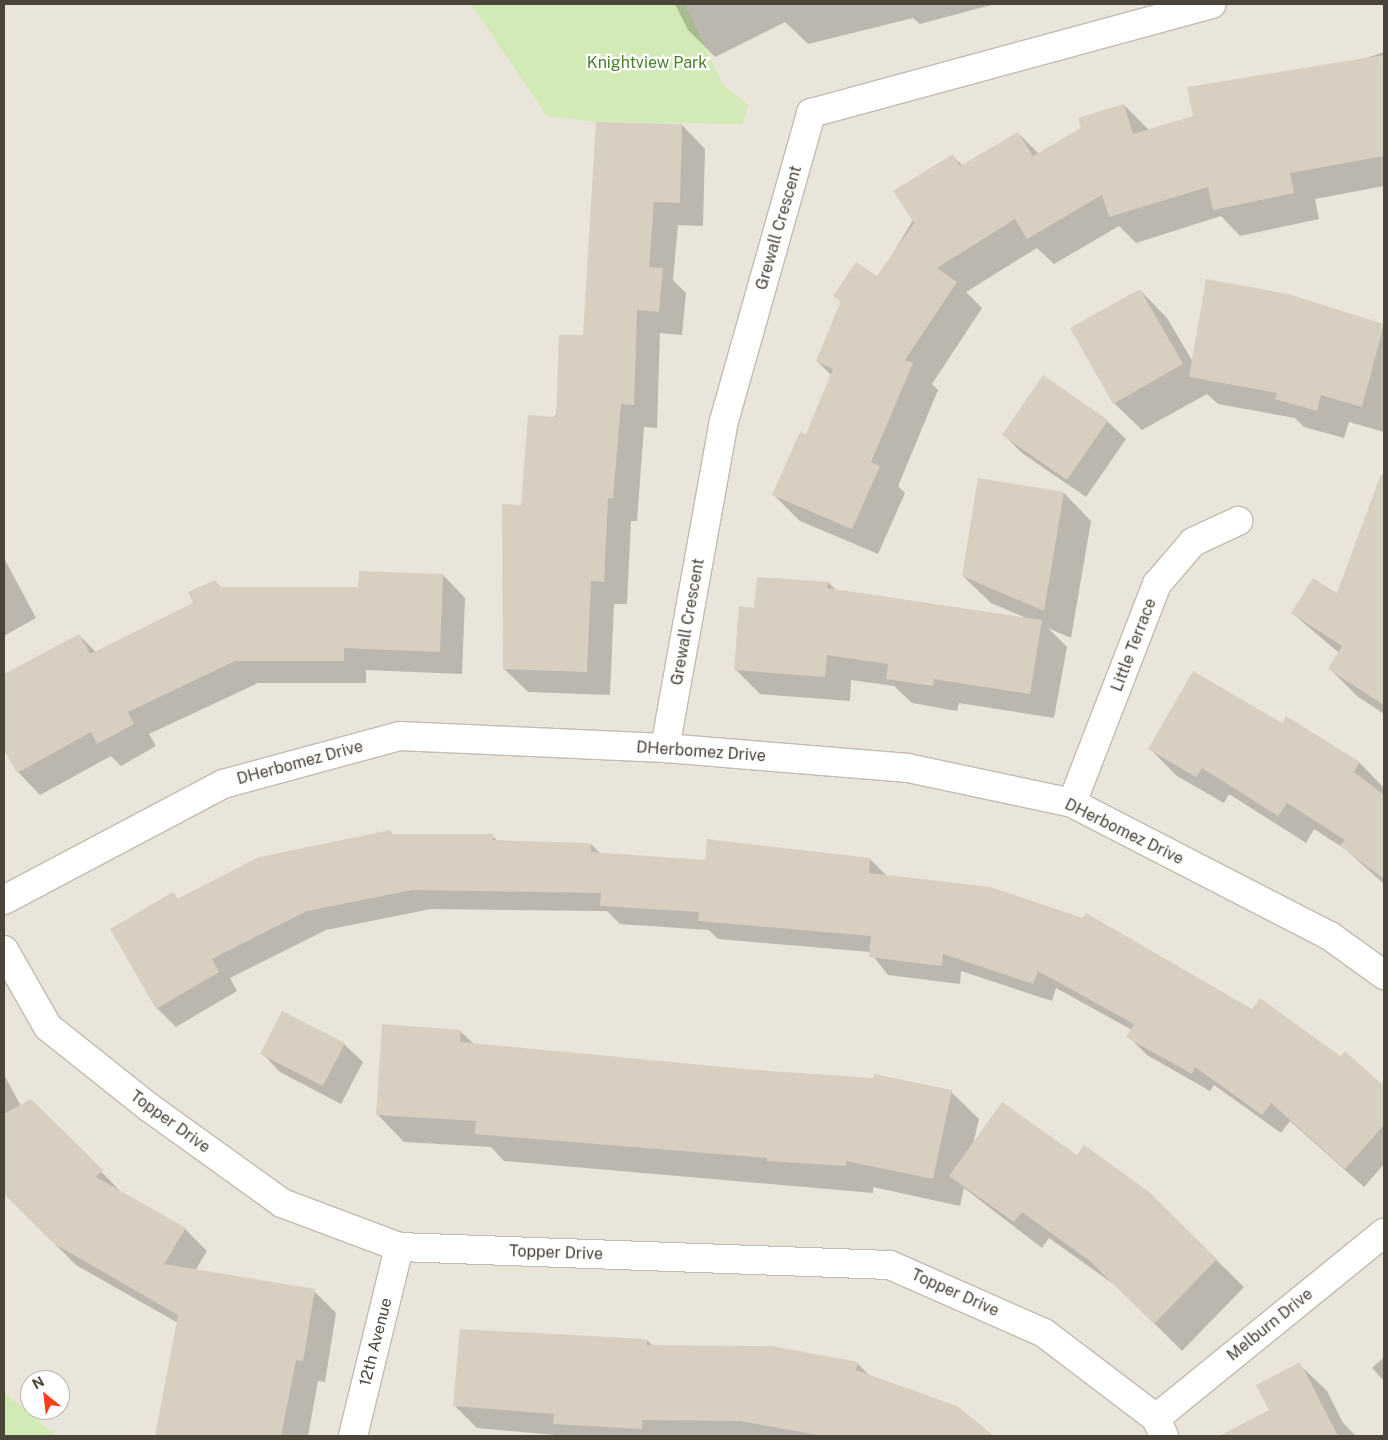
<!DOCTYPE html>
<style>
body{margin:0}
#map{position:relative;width:1388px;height:1440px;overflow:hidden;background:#f6f3ec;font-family:"Public Sans",sans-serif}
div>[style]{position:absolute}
.residential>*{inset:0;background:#eae5da}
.green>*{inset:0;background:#d2eab5}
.shadow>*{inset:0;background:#0003}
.building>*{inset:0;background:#d8cfc1}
.roads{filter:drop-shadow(1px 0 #c2bbae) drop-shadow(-1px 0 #c2bbae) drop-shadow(0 1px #c2bbae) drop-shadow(0 -1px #c2bbae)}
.street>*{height:28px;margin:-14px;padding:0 14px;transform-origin:14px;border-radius:14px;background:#fff}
span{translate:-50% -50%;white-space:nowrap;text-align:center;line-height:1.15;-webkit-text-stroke:4.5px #fff;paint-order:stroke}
.park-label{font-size:16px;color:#4a7f2a}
.street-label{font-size:16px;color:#4b4439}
.frame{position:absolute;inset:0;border:5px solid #4b4439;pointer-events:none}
.north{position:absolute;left:20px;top:1370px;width:50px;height:50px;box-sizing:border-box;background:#fff;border:1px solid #b7b4b0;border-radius:50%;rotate:331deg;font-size:14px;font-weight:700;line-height:20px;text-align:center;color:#4b4439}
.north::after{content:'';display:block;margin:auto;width:18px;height:22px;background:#fc3f1d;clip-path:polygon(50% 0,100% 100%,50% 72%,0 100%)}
</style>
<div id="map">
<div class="residential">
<div style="clip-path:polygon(evenodd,4px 4px,1384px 4px,1384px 1436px,57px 1436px,5px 1393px,4px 4px,30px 1380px,60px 1380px,60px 1410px,30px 1410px,30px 1380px)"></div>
</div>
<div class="green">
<div style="clip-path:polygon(471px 4px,685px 4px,723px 85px,748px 105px,743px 124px,596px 122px,547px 116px)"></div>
<div style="clip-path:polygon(4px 1391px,5px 1393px,57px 1436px,4px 1436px)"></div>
</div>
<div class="shadow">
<div style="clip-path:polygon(675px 4px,995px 4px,920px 24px,913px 18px,808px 44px,785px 22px,715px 57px,688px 30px)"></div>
<div style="clip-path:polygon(1384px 52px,1384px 186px,1315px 199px,1319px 219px,1240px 236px,1221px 216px,1136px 243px,1119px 226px,1054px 264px,1037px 248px,966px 292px,982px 308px,932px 384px,938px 390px,898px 486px,905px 493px,878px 554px,800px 521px,774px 495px,807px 436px,832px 376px,817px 361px,842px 303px,835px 296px,878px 278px,952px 155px,963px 166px,1018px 133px,1039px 154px,1124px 105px,1150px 131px)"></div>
<div style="clip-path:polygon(682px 125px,705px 149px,703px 226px,678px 225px,673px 280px,686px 293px,682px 335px,660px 333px,657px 428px,644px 427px,637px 521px,631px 521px,627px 604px,614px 604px,610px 695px,528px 692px,504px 669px,522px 506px,584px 337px)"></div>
<div style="clip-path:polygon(1140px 290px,1167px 318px,1193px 362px,1288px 295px,1384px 325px,1384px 432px,1349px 422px,1344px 438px,1304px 427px,1295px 418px,1218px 404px,1207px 394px,1142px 430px,1114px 403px)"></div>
<div style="clip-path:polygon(1107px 421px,1126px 439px,1086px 497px,1022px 453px,1004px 435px)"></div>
<div style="clip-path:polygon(1064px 493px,1091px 521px,1071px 638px,1048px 628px,1067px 647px,1054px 718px,959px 703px,957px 711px,912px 703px,894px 686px,851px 680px,850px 701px,760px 694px,735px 669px,756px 609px,758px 578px,829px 583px,836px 590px,1026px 618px,991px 603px,963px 576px)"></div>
<div style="clip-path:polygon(1365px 521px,1384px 528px,1384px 714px,1357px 696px,1329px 668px,1339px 653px,1292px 613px,1338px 595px)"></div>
<div style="clip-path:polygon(4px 558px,36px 618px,4px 636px)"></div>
<div style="clip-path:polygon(443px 575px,465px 598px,462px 674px,366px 670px,366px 683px,258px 683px,149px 734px,156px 746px,121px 766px,111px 756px,40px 795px,18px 772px,4px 747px,4px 676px,79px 635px,96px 652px,195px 604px,215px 581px,222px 589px,359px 588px)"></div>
<div style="clip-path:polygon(1286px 718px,1360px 763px,1384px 788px,1384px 884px,1345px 849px,1314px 829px,1306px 843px,1229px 794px,1224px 803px,1177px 776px,1149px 748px,1282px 725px)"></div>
<div style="clip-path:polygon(390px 831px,394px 836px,492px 836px,499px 842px,591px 844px,601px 854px,706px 861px,870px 859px,887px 876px,1252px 1010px,1340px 1058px,1345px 1053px,1384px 1087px,1384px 1164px,1364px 1187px,1290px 1121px,1281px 1133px,1214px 1085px,1210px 1091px,1147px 1055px,1128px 1036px,1132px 1030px,1056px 988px,1052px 1001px,961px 971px,960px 984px,888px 975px,870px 952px,718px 939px,709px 930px,620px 924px,607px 911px,431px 909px,326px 930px,230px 978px,237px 991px,176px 1027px,157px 1008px,173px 894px,178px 899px)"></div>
<div style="clip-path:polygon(460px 1031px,474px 1044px,951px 1092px,979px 1119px,973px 1144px,1077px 1157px,1147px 1192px,1244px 1287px,1182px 1351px,1119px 1288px,1049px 1238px,1042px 1248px,964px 1188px,960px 1206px,873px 1187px,873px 1193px,504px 1161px,491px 1147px,404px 1142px,377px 1114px)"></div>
<div style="clip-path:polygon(344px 1044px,363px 1062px,341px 1104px,280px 1072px,262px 1053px)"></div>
<div style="clip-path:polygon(4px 1075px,21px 1106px,31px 1100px,123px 1194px,185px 1229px,207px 1251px,195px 1271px,314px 1291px,336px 1313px,325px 1382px,318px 1381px,308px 1436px,156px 1436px,178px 1323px,76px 1265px,4px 1193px)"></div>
<div style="clip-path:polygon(647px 1340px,653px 1346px,857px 1363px,871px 1377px,957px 1407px,992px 1436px,567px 1436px,477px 1428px,454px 1405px)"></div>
<div style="clip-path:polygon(1384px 1357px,1384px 1381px,1372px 1368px)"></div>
<div style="clip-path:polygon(1299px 1364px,1327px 1391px,1343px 1423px,1356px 1436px,1255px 1436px,1248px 1423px,1270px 1411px)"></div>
</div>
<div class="building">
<div style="clip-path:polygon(1384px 55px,1384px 156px,1290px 173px,1294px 193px,1213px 210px,1208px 187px,1109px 217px,1102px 195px,1027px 239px,1015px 219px,937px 268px,957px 282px,905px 360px,913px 363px,871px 462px,880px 466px,852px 529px,772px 495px,800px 432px,806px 434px,833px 369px,816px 361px,841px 301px,833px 296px,856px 262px,877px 276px,914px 223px,893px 191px,953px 154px,960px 166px,1018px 132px,1033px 156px,1081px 128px,1078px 118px,1124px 104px,1133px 134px,1193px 116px,1187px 87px)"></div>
<div style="clip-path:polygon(596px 122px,682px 124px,680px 203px,654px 202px,649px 267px,663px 268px,659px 312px,637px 310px,634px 405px,621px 404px,613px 498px,608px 498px,604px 582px,591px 581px,587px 672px,503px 669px,502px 504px,521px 505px,528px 415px,556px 417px,559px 335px,583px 335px)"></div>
<div style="clip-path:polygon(1206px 279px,1288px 294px,1384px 324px,1362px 407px,1321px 395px,1317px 411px,1275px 399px,1277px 393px,1189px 377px)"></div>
<div style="clip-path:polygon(1140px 289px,1183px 364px,1113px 404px,1070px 328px)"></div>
<div style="clip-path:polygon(1043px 375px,1108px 420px,1067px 480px,1002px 435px)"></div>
<div style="clip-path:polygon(1381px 474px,1384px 475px,1384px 705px,1328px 669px,1342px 646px,1291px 613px,1313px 578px,1337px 593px)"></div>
<div style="clip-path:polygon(978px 478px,1064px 492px,1044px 611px,962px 576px)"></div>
<div style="clip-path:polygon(359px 571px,443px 574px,440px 652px,344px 648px,344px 661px,235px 661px,128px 712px,134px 724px,97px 744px,91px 732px,17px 773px,4px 750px,4px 674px,79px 634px,90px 654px,193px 603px,188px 592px,215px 580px,219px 587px,358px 587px)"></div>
<div style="clip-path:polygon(757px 577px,829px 582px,827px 588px,1042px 620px,1030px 694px,934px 679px,933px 686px,886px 679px,888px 664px,827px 655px,825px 677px,734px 670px,739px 606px,754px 608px)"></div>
<div style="clip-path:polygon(1193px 671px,1282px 723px,1286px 716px,1360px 762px,1354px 772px,1384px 795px,1384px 879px,1340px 846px,1345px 840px,1287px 803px,1278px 816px,1202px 768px,1196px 777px,1148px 749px)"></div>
<div style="clip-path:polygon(390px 830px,391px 834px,493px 834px,493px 840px,591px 843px,591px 852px,705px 860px,707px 839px,870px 858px,869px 873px,991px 887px,1083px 918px,1086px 913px,1252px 1009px,1260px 998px,1340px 1056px,1345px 1051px,1384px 1086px,1384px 1125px,1345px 1169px,1271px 1103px,1262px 1115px,1195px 1067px,1192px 1074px,1126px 1037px,1134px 1024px,1038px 971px,1033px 984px,943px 954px,942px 966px,869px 957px,871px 936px,698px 921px,699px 912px,600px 906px,601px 893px,412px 890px,307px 911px,212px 959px,219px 972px,156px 1009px,110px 929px,173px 892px,177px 899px,259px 857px)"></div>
<div style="clip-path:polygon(282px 1011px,345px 1043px,323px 1086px,260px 1054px)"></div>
<div style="clip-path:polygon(382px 1024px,461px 1030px,460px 1042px,756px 1070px,874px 1078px,874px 1074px,952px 1090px,933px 1179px,846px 1161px,846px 1166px,767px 1161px,767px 1158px,475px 1134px,476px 1121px,376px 1115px)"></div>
<div style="clip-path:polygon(31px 1099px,103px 1170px,96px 1177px,186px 1228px,164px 1264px,315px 1289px,303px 1361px,296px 1360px,281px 1436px,155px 1436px,178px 1315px,53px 1243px,4px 1194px,4px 1114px)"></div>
<div style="clip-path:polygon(1002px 1102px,1077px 1155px,1084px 1145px,1148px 1191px,1217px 1259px,1154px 1324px,1090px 1261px,1022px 1212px,1014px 1222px,949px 1176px)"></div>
<div style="clip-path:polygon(460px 1329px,647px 1339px,647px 1345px,772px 1346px,858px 1362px,856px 1370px,957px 1406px,994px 1436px,823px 1436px,740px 1421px,642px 1420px,642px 1429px,553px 1424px,554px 1414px,453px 1406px)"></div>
<div style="clip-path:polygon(1300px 1362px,1338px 1436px,1219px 1436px,1269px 1410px,1256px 1385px)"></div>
</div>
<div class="roads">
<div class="street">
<div style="left:665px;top:748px;width:332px;rotate:-79.8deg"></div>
<div style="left:724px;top:421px;width:320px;rotate:-74.2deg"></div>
<div style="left:811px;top:113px;width:415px;rotate:-15.2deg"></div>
<div style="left:1072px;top:803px;width:235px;rotate:-68.8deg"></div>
<div style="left:1157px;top:584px;width:55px;rotate:-49.4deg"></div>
<div style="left:1193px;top:542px;width:50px;rotate:-25deg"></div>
<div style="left:4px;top:900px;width:248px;rotate:-27.9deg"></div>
<div style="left:223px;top:784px;width:183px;rotate:-15.2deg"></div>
<div style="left:400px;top:736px;width:265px;rotate:2.6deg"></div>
<div style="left:665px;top:748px;width:244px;rotate:4.7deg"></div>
<div style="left:908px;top:768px;width:168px;rotate:12deg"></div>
<div style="left:1072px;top:803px;width:290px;rotate:27.3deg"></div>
<div style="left:1330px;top:936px;width:67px;rotate:35.8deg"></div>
<div style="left:4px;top:950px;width:89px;rotate:60.3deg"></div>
<div style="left:48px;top:1027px;width:130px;rotate:38.5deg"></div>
<div style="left:150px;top:1108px;width:163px;rotate:35.7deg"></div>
<div style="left:282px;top:1203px;width:125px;rotate:20.6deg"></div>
<div style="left:399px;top:1247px;width:491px;rotate:2.1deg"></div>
<div style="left:890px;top:1265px;width:168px;rotate:23.8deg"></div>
<div style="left:1044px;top:1333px;width:141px;rotate:37.2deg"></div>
<div style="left:1156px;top:1418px;width:20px;rotate:66deg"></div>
<div style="left:1156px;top:1418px;width:294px;rotate:-39.1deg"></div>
<div style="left:353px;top:1436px;width:195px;rotate:-76.3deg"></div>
</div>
</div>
<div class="park-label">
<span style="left:647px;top:63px">Knightview Park</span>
</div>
<div class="street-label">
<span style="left:779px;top:228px;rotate:-74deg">Grewall Crescent</span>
<span style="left:688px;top:622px;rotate:-80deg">Grewall Crescent</span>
<span style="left:1134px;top:645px;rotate:-69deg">Little Terrace</span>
<span style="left:701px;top:752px;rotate:4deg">DHerbomez Drive</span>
<span style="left:300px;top:763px;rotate:-15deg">DHerbomez Drive</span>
<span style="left:1124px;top:832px;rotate:26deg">DHerbomez Drive</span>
<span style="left:170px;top:1122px;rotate:36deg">Topper Drive</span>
<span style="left:556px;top:1253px;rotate:2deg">Topper Drive</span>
<span style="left:955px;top:1293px;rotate:24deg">Topper Drive</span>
<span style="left:1270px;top:1325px;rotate:-39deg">Melburn Drive</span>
<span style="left:376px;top:1342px;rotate:-76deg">12th Avenue</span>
</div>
<div class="frame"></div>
<div class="north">N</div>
</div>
